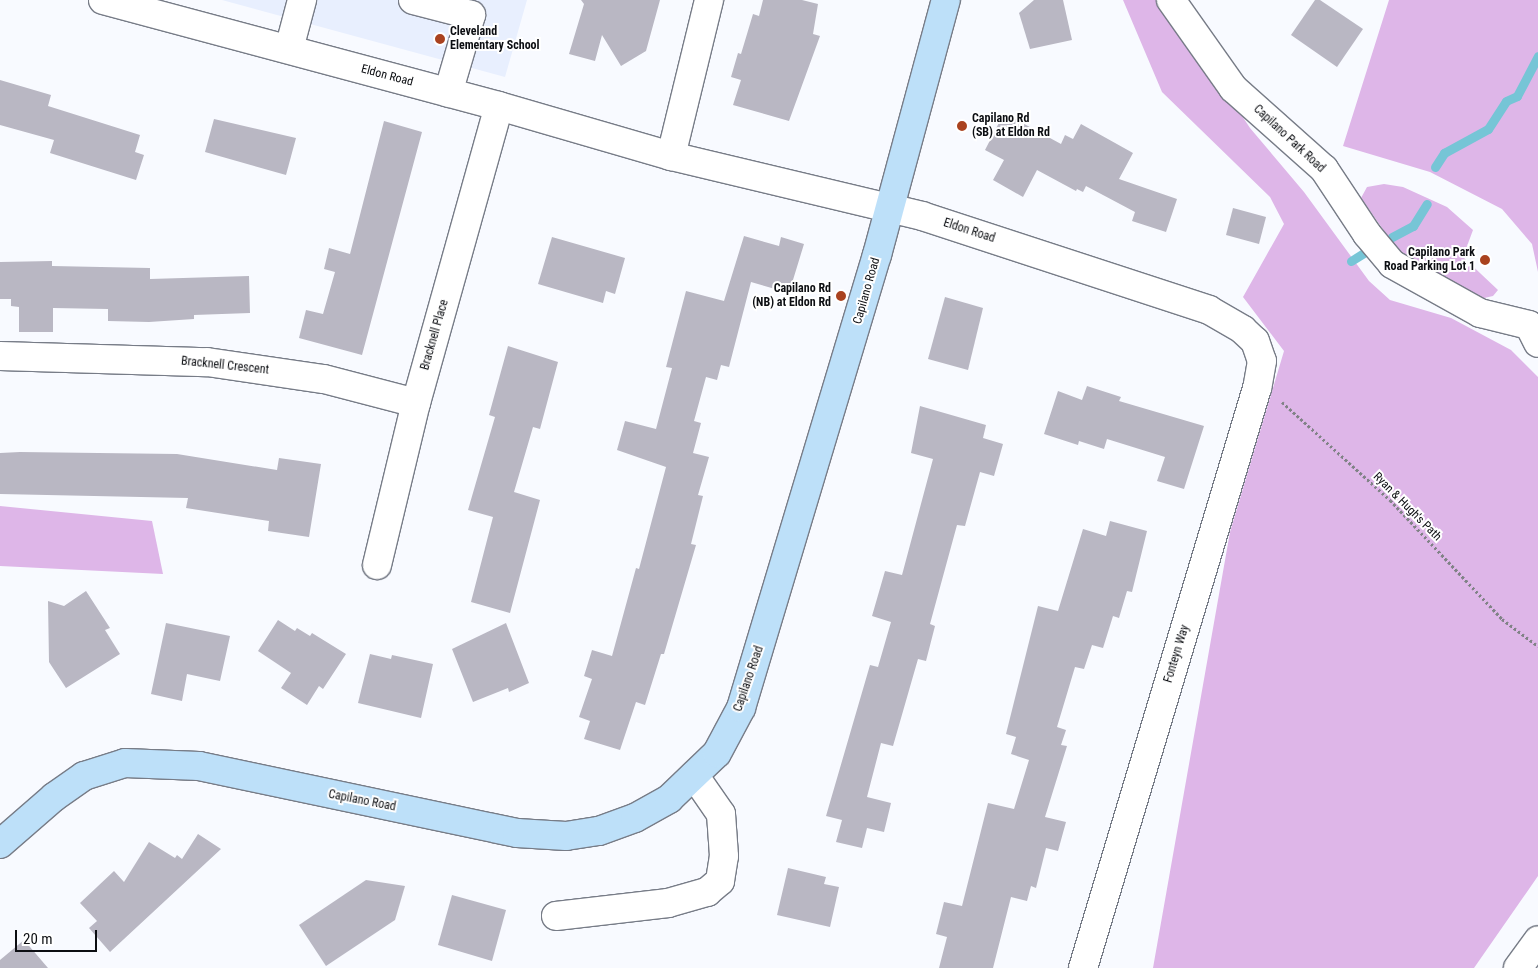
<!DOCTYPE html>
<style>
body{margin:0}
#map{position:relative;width:1538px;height:968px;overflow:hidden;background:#f8faff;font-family:"Roboto Condensed",sans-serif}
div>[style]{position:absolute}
.built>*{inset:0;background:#e8effe}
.forest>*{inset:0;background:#deb6e8}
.stream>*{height:9px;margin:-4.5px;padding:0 4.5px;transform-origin:4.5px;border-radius:4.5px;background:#76c5d6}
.building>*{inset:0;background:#b9b7c3}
.path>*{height:3px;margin-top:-1.5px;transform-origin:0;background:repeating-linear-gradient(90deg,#808286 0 2.5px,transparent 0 5px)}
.roads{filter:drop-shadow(1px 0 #777c87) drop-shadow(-1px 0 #777c87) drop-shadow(0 1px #777c87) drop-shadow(0 -1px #777c87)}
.minor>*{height:28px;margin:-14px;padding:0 14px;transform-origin:14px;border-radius:14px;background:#fff}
.major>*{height:28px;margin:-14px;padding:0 14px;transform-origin:14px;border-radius:14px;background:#bde0f9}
.dots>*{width:14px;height:14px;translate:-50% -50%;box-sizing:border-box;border:2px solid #fff;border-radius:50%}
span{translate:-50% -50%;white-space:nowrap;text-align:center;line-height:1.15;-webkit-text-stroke:4px #fff;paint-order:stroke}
.poi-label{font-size:12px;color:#0c0e12;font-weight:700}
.left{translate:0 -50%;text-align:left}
.right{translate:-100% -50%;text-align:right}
.street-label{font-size:12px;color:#0c0e12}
.scale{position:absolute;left:15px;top:930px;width:82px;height:22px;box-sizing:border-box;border:2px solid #0c0e12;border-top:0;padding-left:6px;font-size:15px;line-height:18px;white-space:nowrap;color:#0c0e12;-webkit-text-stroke:4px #fff;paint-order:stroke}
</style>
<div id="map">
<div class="built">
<div style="clip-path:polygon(222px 0,527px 0,505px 77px)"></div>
</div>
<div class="forest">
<div style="clip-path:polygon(1123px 0,1165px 0,1250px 128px,1304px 192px,1369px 281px,1390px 300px,1451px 318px,1511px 350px,1538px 377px,1538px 876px,1474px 968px,1153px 968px,1230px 532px,1284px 351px,1243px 297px,1284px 224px,1270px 197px,1162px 92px)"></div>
<div style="clip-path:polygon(1389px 0,1538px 0,1538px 272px,1532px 244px,1502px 209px,1430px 172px,1343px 146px)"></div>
<div style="clip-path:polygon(1384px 184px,1403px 187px,1447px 207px,1473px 230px,1463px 257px,1498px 290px,1493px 296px,1480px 299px,1398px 251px,1361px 198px,1367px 187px)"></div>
<div style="clip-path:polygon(0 506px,152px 521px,163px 574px,0 566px)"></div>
</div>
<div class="stream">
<div style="left:1435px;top:167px;width:17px;rotate:-57deg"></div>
<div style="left:1444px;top:153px;width:50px;rotate:-28.6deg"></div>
<div style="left:1488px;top:129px;width:33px;rotate:-57deg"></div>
<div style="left:1506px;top:101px;width:12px;rotate:-24deg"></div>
<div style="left:1517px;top:96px;width:45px;rotate:-62.3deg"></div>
<div style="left:1392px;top:237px;width:24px;rotate:-28deg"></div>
<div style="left:1413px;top:226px;width:26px;rotate:-58deg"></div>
<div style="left:1351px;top:261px;width:19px;rotate:-32deg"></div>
</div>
<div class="building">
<div style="clip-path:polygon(581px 0,660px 0,646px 51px,621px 66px,602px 35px,595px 61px,569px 54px,584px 4px)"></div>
<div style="clip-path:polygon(763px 0,802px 0,818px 4px,813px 34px,820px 36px,789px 121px,733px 105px,741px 80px,731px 77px,738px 53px,741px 54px,753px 14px,759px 16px)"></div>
<div style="clip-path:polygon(1034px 0,1063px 0,1072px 40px,1030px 49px,1019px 13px)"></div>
<div style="clip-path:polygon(1315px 0,1320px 0,1363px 29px,1337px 67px,1291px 35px)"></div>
<div style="clip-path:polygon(0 80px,51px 95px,48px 106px,140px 135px,135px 152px,144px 155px,136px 180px,50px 153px,54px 140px,0 125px)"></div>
<div style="clip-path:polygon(1004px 113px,1061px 144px,1065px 135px,1073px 139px,1081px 124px,1133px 153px,1119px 179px,1177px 199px,1166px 232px,1132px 221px,1135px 212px,1086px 186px,1083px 192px,1077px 189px,1076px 191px,1037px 170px,1023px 197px,993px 180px,1004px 160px,985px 150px)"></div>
<div style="clip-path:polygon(214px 119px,296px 138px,286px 175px,205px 152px)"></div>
<div style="clip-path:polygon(384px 121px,422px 132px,362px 355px,299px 338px,306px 310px,323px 314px,335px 272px,324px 269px,329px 248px,350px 254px)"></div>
<div style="clip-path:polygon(1233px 208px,1266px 217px,1259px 244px,1226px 235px)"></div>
<div style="clip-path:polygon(744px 236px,779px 246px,781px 237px,804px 244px,789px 293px,751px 282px,729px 367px,721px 365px,717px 380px,706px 377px,694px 421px,701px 423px,693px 453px,709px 457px,698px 495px,703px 496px,691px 544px,696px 545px,664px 654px,661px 654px,645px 705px,636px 702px,620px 750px,584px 739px,590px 721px,579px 717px,592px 679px,584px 676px,592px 650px,612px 656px,636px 568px,639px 569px,666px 467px,617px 450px,625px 421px,656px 429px,672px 368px,666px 367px,686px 291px,724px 301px)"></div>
<div style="clip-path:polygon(552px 237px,625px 258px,615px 294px,606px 291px,603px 303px,538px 284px)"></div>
<div style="clip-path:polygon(52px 261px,52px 266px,150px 268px,150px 279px,249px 276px,250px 313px,194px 315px,194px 319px,149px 322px,108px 321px,108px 309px,53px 308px,53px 332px,19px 332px,19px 307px,11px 306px,11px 299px,0 299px,0 262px)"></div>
<div style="clip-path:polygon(945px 297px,983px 308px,968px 370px,928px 359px)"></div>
<div style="clip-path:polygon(508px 346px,558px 362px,540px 429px,533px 427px,514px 492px,540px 500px,510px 613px,471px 602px,493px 517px,468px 510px,495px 417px,489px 415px)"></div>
<div style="clip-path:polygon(1087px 386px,1121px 397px,1119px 401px,1204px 426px,1184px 489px,1157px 481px,1165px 457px,1107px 439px,1104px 449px,1079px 441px,1078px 445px,1044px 434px,1058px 391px,1082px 400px)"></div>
<div style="clip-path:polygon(920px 406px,986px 425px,983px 438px,1003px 444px,994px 476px,980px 472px,965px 526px,957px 525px,930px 624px,935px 626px,926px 661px,918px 659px,893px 746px,881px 743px,867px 797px,891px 803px,884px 832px,867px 828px,862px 848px,836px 842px,842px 820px,826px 816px,870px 665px,878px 667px,891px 622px,872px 616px,885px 571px,902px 575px,933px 459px,911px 453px)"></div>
<div style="clip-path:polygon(20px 452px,177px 454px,277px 470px,279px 458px,321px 464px,309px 537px,268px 531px,269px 521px,186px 508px,188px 498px,0 494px,0 453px)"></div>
<div style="clip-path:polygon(1110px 521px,1147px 531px,1132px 592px,1127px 591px,1119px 618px,1113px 616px,1103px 648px,1092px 645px,1084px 669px,1075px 667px,1057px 727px,1066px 730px,1061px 745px,1067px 746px,1045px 817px,1066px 822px,1058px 851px,1046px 848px,1036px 888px,1031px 886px,1027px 901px,1011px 897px,993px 968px,939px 968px,947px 937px,936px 934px,944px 902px,962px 906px,988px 803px,1014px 809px,1029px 760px,1011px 754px,1016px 737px,1006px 734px,1038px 606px,1058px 611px,1083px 529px,1106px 536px)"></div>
<div style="clip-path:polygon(86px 591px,110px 628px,105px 630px,120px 654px,66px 688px,49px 662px,48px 601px,64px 606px)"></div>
<div style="clip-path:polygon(278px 620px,295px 631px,297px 628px,310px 636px,312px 633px,346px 654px,323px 689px,319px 686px,307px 705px,281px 688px,291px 673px,258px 651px)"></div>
<div style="clip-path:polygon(166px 623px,230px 636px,220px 681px,187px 674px,182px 701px,151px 694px)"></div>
<div style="clip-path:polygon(506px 623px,529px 683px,509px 692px,508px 688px,473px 702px,452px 649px)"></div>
<div style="clip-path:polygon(370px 654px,391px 659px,392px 655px,433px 664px,421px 718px,358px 703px)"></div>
<div style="clip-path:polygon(198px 834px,221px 849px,110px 952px,89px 928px,97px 921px,80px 903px,114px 871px,124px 882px,149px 842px,175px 858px,177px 855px,182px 859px)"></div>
<div style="clip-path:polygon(788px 868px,826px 877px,824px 884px,839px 887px,830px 927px,777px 915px)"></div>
<div style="clip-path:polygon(366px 880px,405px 886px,395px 920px,326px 966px,299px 925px)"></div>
<div style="clip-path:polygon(452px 895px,506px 910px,492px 961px,438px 945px)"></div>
<div style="clip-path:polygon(24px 940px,48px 968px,0 968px,0 960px)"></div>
</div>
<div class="path">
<div style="left:1282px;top:402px;width:146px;rotate:42.2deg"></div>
<div style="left:1390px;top:500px;width:163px;rotate:46.7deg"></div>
<div style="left:1502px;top:619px;width:45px;rotate:36.9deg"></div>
</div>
<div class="roads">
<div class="minor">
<div style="left:103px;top:0;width:410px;rotate:15deg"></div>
<div style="left:499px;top:106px;width:179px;rotate:16.2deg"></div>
<div style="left:671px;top:156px;width:258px;rotate:13.4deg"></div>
<div style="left:922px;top:216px;width:302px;rotate:18.1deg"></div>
<div style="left:1209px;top:310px;width:39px;rotate:30deg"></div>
<div style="left:1243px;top:330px;width:16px;rotate:43deg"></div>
<div style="left:1255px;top:341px;width:21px;rotate:71deg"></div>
<div style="left:1262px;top:361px;width:27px;rotate:100deg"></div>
<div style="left:1257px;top:388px;width:606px;rotate:106.7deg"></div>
<div style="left:413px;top:0;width:60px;rotate:14.5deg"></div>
<div style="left:471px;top:15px;width:81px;rotate:106.4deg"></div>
<div style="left:1171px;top:0;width:108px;rotate:54.8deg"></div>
<div style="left:1233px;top:88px;width:122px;rotate:41.7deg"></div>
<div style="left:1324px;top:169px;width:78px;rotate:56.5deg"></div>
<div style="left:1367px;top:234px;width:39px;rotate:50deg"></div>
<div style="left:1392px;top:264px;width:101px;rotate:29.1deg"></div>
<div style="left:1480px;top:313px;width:50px;rotate:13.8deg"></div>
<div style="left:1529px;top:325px;width:20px;rotate:63deg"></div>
<div style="left:289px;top:49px;width:51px;rotate:-75.1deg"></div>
<div style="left:671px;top:156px;width:161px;rotate:-76.3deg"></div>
<div style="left:0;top:356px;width:207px;rotate:1.7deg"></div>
<div style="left:207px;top:362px;width:118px;rotate:8.3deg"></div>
<div style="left:324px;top:379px;width:95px;rotate:14.6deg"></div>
<div style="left:377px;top:565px;width:167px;rotate:-76.5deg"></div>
<div style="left:416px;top:403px;width:308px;rotate:-74.4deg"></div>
<div style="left:556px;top:916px;width:113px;rotate:-6.6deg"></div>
<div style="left:668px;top:903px;width:41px;rotate:-15.8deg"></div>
<div style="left:707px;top:892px;width:17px;rotate:-40deg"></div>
<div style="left:720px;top:881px;width:25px;rotate:-81deg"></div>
<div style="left:724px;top:856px;width:42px;rotate:-94.1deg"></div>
<div style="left:721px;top:814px;width:47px;rotate:-124.7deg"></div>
<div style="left:1518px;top:968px;width:34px;rotate:-54deg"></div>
</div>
<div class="major">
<div style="left:0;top:844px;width:72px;rotate:-41deg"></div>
<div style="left:54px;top:797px;width:37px;rotate:-35deg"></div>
<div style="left:84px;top:776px;width:43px;rotate:-17.6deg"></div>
<div style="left:125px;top:763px;width:74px;rotate:2.3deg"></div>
<div style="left:199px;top:766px;width:325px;rotate:11.9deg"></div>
<div style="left:517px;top:833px;width:49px;rotate:3.5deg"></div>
<div style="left:566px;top:836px;width:33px;rotate:-9deg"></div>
<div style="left:599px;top:831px;width:38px;rotate:-20deg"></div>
<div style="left:635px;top:818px;width:39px;rotate:-29deg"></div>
<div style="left:669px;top:799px;width:66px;rotate:-43.8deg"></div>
<div style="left:717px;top:753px;width:51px;rotate:-61.9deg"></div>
<div style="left:741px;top:708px;width:473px;rotate:-73.3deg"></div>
<div style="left:877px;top:255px;width:264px;rotate:-74.9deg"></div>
</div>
</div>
<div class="dots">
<div style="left:440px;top:39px;background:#a9421f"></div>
<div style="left:962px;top:126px;background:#a9421f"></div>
<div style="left:1485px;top:260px;background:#a9421f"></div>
<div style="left:841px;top:296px;background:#a9421f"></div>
</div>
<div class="poi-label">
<span class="left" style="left:450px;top:39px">Cleveland<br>Elementary School</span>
<span class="left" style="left:972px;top:126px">Capilano Rd<br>(SB) at Eldon Rd</span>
<span class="right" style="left:1475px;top:260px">Capilano Park<br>Road Parking Lot 1</span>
<span class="right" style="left:831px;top:296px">Capilano Rd<br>(NB) at Eldon Rd</span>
</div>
<div class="street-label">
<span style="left:387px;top:76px;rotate:15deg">Eldon Road</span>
<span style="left:1289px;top:139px;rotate:43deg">Capilano Park Road</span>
<span style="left:969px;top:231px;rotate:18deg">Eldon Road</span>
<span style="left:867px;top:291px;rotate:-74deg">Capilano Road</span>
<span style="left:435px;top:335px;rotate:-74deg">Bracknell Place</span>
<span style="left:225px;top:366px;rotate:6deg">Bracknell Crescent</span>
<span style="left:1407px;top:507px;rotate:45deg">Ryan &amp; Hugh's Path</span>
<span style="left:1177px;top:654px;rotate:-73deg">Fonteyn Way</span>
<span style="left:749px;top:679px;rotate:-71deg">Capilano Road</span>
<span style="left:362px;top:801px;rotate:11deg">Capilano Road</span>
</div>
<div class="scale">20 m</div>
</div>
